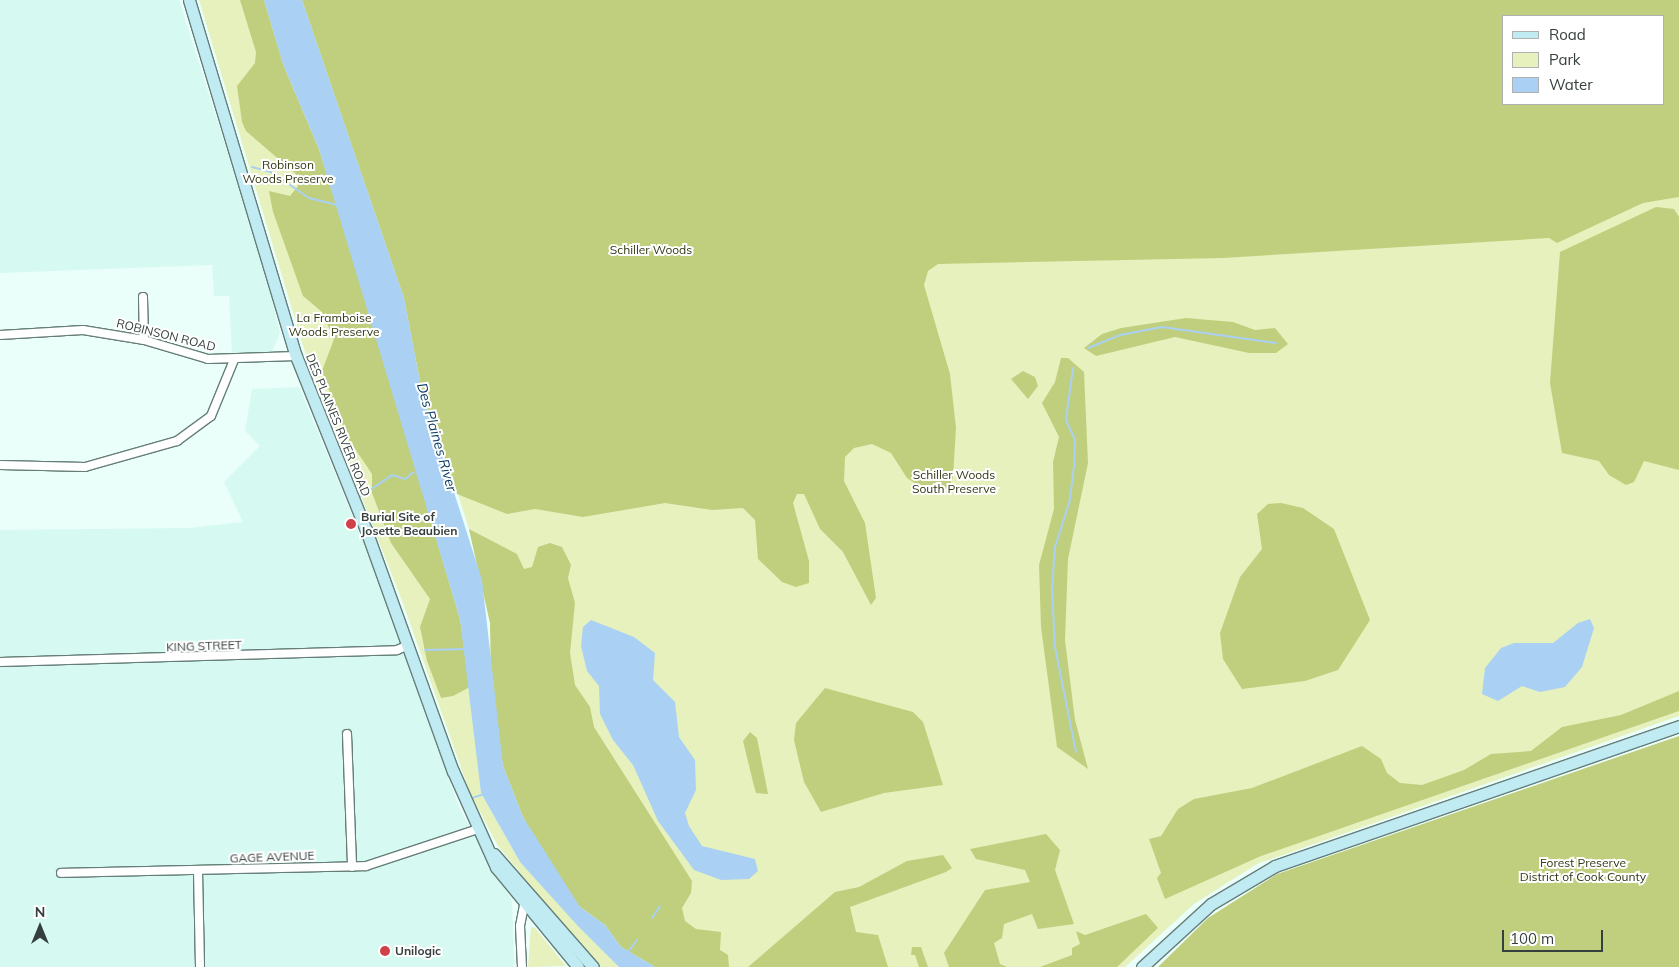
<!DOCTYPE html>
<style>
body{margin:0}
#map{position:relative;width:1679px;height:967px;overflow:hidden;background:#eafefa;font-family:Mulish,sans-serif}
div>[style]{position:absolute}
.built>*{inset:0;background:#d6faf2}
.green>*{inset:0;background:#e6f1bd}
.forest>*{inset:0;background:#c0cf7e}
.water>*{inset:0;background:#aad1f3}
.stream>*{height:2px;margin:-1px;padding:0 1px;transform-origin:1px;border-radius:1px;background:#aad1f3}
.roads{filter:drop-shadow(1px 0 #667e79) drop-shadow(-1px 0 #667e79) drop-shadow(0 1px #667e79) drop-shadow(0 -1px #667e79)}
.minor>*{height:8px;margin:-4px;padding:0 4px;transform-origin:4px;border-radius:4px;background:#fff}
.secondary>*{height:11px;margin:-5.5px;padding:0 5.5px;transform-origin:5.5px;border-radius:5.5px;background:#c1ebf2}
.dots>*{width:14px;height:14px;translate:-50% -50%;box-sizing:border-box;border:2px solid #fff;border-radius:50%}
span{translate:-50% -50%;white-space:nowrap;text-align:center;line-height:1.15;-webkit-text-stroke:4px #fff;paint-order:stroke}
.park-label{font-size:12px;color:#323815}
.street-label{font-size:12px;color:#353f3d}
.poi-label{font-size:12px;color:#353f3d;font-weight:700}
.left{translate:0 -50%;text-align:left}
.water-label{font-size:14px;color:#083c60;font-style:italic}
.legend{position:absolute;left:1502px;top:15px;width:162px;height:90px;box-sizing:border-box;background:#fff;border:1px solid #aeb2b1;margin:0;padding:6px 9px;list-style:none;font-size:15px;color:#353f3d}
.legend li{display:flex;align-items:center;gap:10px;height:25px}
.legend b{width:25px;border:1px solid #aeb2b1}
.north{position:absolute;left:15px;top:902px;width:50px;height:50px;-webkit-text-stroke:4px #fff;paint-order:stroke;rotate:0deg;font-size:14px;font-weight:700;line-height:20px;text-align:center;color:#353f3d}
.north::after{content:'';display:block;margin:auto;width:18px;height:22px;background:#353f3d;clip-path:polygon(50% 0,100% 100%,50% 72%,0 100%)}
.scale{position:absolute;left:1502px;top:930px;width:101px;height:22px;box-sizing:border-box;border:2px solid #353f3d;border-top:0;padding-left:6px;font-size:15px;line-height:18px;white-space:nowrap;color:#353f3d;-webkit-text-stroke:4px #fff;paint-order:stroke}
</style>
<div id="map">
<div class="built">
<div style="clip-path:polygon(0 0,179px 0,263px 264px,280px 333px,272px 351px,232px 354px,229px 296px,214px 296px,212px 265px,0 273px)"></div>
<div style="clip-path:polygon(299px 387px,367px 551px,459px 807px,512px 901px,514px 967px,0 967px,0 530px,189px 528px,243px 522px,224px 482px,260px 446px,245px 431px,252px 389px)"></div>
</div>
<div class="green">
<div style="clip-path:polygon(199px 0,264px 0,467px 656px,481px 793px,520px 862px,619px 967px,598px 967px,498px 846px,470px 793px,404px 606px,305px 352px)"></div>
<div style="clip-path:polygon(evenodd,302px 0,1679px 0,1679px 716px,1257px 864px,1194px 904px,1125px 967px,655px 967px,523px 817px,503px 766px,490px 623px,469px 529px,302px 0,1503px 16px,1663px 16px,1663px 104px,1503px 104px,1503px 16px)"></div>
<div style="clip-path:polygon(531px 927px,535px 928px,566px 966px,528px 967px)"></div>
</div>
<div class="forest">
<div style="clip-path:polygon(240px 0,264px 0,283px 64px,319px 149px,362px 287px,460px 619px,470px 687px,453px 696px,441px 698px,427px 661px,420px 627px,430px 599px,391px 543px,372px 493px,372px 474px,345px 434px,322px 371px,334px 339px,322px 312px,303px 296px,273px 212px,269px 191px,290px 196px,298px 186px,296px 174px,246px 131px,242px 122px,237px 86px,255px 63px,256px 52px)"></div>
<div style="clip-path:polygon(evenodd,302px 0,1679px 0,1679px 197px,1643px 203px,1557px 243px,1549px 238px,1223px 258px,938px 264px,928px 271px,924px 285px,950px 374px,956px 428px,953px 478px,948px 488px,926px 490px,907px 478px,891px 453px,872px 444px,854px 448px,845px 457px,844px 481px,865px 523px,876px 598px,871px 605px,843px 552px,820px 529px,804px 494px,797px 494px,793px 503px,809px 561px,809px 583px,796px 587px,782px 582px,758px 559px,755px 520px,743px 508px,712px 510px,665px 503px,583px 517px,535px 509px,507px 514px,457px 494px,422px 392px,404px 298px,302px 0,1503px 16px,1663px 16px,1663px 104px,1503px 104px,1503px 16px)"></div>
<div style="clip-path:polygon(1656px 207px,1674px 209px,1679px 217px,1679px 470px,1644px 461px,1634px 482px,1626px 485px,1609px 475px,1599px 461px,1562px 453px,1550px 383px,1560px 252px)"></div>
<div style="clip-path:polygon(1186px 318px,1233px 322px,1255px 330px,1275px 328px,1288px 344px,1276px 353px,1249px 353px,1175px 337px,1096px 356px,1084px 348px,1102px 334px,1121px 328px)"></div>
<div style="clip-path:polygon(1061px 358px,1068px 358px,1084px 372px,1088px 463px,1068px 559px,1065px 640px,1075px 720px,1088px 769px,1057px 747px,1041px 627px,1039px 565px,1054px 509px,1053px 462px,1059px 437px,1042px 403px,1055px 382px)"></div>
<div style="clip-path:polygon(1023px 371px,1035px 377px,1038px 386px,1028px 399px,1011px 379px)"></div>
<div style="clip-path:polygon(1281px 503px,1303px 508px,1334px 529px,1370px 620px,1338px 670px,1305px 681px,1242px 689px,1223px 659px,1220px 633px,1240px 577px,1262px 549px,1257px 514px,1268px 504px)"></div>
<div style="clip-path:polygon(469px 529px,517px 554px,524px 569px,532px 567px,538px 547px,550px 543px,562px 547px,571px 565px,568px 578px,575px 603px,570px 653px,575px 685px,590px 707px,594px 727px,692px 881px,691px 893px,682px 908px,685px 921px,696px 929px,721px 932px,720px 950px,728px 955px,729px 967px,655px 967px,621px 947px,605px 925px,580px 907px,554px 873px,523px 817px,503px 766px,491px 684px,490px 623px)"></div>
<div style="clip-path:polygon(825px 688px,913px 712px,923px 722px,943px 785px,884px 793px,821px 812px,804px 782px,794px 740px,796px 723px)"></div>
<div style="clip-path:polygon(1679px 691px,1679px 711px,1261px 856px,1165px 899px,1157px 878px,1161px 873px,1149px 839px,1161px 836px,1178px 809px,1194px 799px,1252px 788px,1362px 746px,1381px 759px,1387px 773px,1400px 783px,1422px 785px,1464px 770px,1491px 754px,1531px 751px,1562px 727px,1621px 715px)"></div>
<div style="clip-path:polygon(750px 732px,757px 738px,768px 794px,756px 793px,754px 786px,743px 741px)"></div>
<div style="clip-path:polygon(1679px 736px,1679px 967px,1158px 967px,1208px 918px,1277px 874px)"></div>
<div style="clip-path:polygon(1046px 834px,1060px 850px,1055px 870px,1074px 924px,1038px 929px,1032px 914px,1004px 924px,1002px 938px,994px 943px,1000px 964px,1007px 967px,949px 967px,944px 953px,985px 890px,1030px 882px,1025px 870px,976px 859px,970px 849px)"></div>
<div style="clip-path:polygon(943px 855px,952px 868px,946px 872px,850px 907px,856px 932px,878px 935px,888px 967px,748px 967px,835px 892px,859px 887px,907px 861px)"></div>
<div style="clip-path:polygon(1146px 914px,1158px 928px,1117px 967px,1040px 967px,1072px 955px,1072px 948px,1080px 944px,1076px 931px,1085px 935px)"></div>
<div style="clip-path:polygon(912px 947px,921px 947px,928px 967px,919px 967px,915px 955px,911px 955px)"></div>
</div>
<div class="water">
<div style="clip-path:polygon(264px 0,302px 0,404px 298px,422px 392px,482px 580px,503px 766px,523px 817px,580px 907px,605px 925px,621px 947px,655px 967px,619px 967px,577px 925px,520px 862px,481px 793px,460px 619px,319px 149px,283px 64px)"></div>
<div style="clip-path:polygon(1590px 619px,1594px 628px,1582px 667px,1565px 687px,1540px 692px,1522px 686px,1498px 701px,1482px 694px,1485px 668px,1501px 648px,1514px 643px,1553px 643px,1578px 623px)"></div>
<div style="clip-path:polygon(591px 620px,634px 637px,655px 653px,653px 680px,675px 702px,679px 737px,695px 760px,696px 790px,685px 813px,689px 826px,702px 846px,755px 859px,758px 871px,749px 879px,721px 880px,694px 870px,658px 821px,633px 765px,613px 740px,600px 714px,599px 686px,587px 671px,581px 646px,583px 627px)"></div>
</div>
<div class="stream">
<div style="left:252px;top:167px;width:20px;rotate:15deg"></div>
<div style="left:271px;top:172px;width:46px;rotate:34.4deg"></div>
<div style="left:309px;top:198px;width:29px;rotate:14deg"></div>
<div style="left:1088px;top:348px;width:35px;rotate:-22deg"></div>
<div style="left:1120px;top:335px;width:43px;rotate:-10.8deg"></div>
<div style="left:1162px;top:327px;width:115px;rotate:8deg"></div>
<div style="left:1073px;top:368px;width:52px;rotate:97.7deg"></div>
<div style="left:1066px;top:420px;width:22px;rotate:66deg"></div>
<div style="left:1075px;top:440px;width:26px;rotate:92deg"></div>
<div style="left:1074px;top:466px;width:34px;rotate:97deg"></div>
<div style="left:1070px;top:500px;width:49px;rotate:107.7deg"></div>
<div style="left:1055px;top:547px;width:43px;rotate:94deg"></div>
<div style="left:1052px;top:590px;width:57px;rotate:87deg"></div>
<div style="left:1055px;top:647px;width:107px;rotate:78.7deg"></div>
<div style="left:361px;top:496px;width:37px;rotate:-34deg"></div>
<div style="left:392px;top:475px;width:14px;rotate:17deg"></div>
<div style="left:405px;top:479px;width:11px;rotate:-38deg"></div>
<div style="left:425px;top:650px;width:42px;rotate:-1.4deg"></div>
<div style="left:472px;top:798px;width:13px;rotate:-18deg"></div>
<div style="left:652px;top:918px;width:14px;rotate:-56deg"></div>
<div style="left:628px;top:952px;width:15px;rotate:-53deg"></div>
</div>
<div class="roads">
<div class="minor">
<div style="left:143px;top:297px;width:43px;rotate:88.7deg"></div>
<div style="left:0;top:335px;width:83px;rotate:-3.4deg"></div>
<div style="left:83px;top:330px;width:62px;rotate:9.3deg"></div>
<div style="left:144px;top:340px;width:67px;rotate:16.5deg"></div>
<div style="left:208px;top:359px;width:88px;rotate:-2deg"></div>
<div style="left:0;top:465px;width:85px;rotate:1.3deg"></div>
<div style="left:85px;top:467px;width:96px;rotate:-15.8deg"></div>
<div style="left:177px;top:441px;width:42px;rotate:-36.3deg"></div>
<div style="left:211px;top:416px;width:61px;rotate:-67.7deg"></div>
<div style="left:0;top:662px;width:397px;rotate:-1.7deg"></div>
<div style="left:397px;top:650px;width:13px;rotate:-23deg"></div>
<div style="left:347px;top:734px;width:133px;rotate:87.8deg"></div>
<div style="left:198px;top:871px;width:96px;rotate:88.8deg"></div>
<div style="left:61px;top:873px;width:305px;rotate:-1.3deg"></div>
<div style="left:366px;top:866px;width:118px;rotate:-18.3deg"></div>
<div style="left:522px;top:967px;width:41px;rotate:-92.8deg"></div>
<div style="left:520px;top:926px;width:21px;rotate:-79deg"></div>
</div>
<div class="secondary">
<div style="left:189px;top:0;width:372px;rotate:73.3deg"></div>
<div style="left:296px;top:356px;width:188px;rotate:68.1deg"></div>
<div style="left:366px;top:530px;width:256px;rotate:70.2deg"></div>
<div style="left:453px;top:771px;width:105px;rotate:65.9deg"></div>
<div style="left:496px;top:867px;width:129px;rotate:50.6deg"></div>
<div style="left:494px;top:854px;width:150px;rotate:48.8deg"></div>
<div style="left:1142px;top:967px;width:93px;rotate:-42.4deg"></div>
<div style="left:1211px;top:904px;width:74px;rotate:-30.7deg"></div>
<div style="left:1275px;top:866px;width:428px;rotate:-19.1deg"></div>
</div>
</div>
<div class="dots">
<div style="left:351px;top:524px;background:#cf4048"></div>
<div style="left:385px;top:951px;background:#cf4048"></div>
</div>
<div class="park-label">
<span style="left:288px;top:172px">Robinson<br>Woods Preserve</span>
<span style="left:651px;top:250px">Schiller Woods</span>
<span style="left:334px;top:325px">La Framboise<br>Woods Preserve</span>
<span style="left:954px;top:482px">Schiller Woods<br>South Preserve</span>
<span style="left:1583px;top:870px">Forest Preserve<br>District of Cook County</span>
</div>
<div class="street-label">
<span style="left:166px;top:335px;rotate:14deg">ROBINSON ROAD</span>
<span style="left:338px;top:425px;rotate:68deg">DES PLAINES RIVER ROAD</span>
<span style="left:204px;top:646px;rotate:-2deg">KING STREET</span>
<span style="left:272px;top:857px;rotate:-2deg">GAGE AVENUE</span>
</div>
<div class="poi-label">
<span class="left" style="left:361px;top:524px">Burial Site of<br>Josette Beaubien</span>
<span class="left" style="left:395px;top:951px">Unilogic</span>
</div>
<div class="water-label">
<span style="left:437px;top:437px;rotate:74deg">Des Plaines River</span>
</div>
<ul class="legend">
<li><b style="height:6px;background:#c1ebf2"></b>Road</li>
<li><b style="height:14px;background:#e6f1bd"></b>Park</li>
<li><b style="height:14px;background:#aad1f3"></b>Water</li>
</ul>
<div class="north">N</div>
<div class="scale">100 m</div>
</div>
